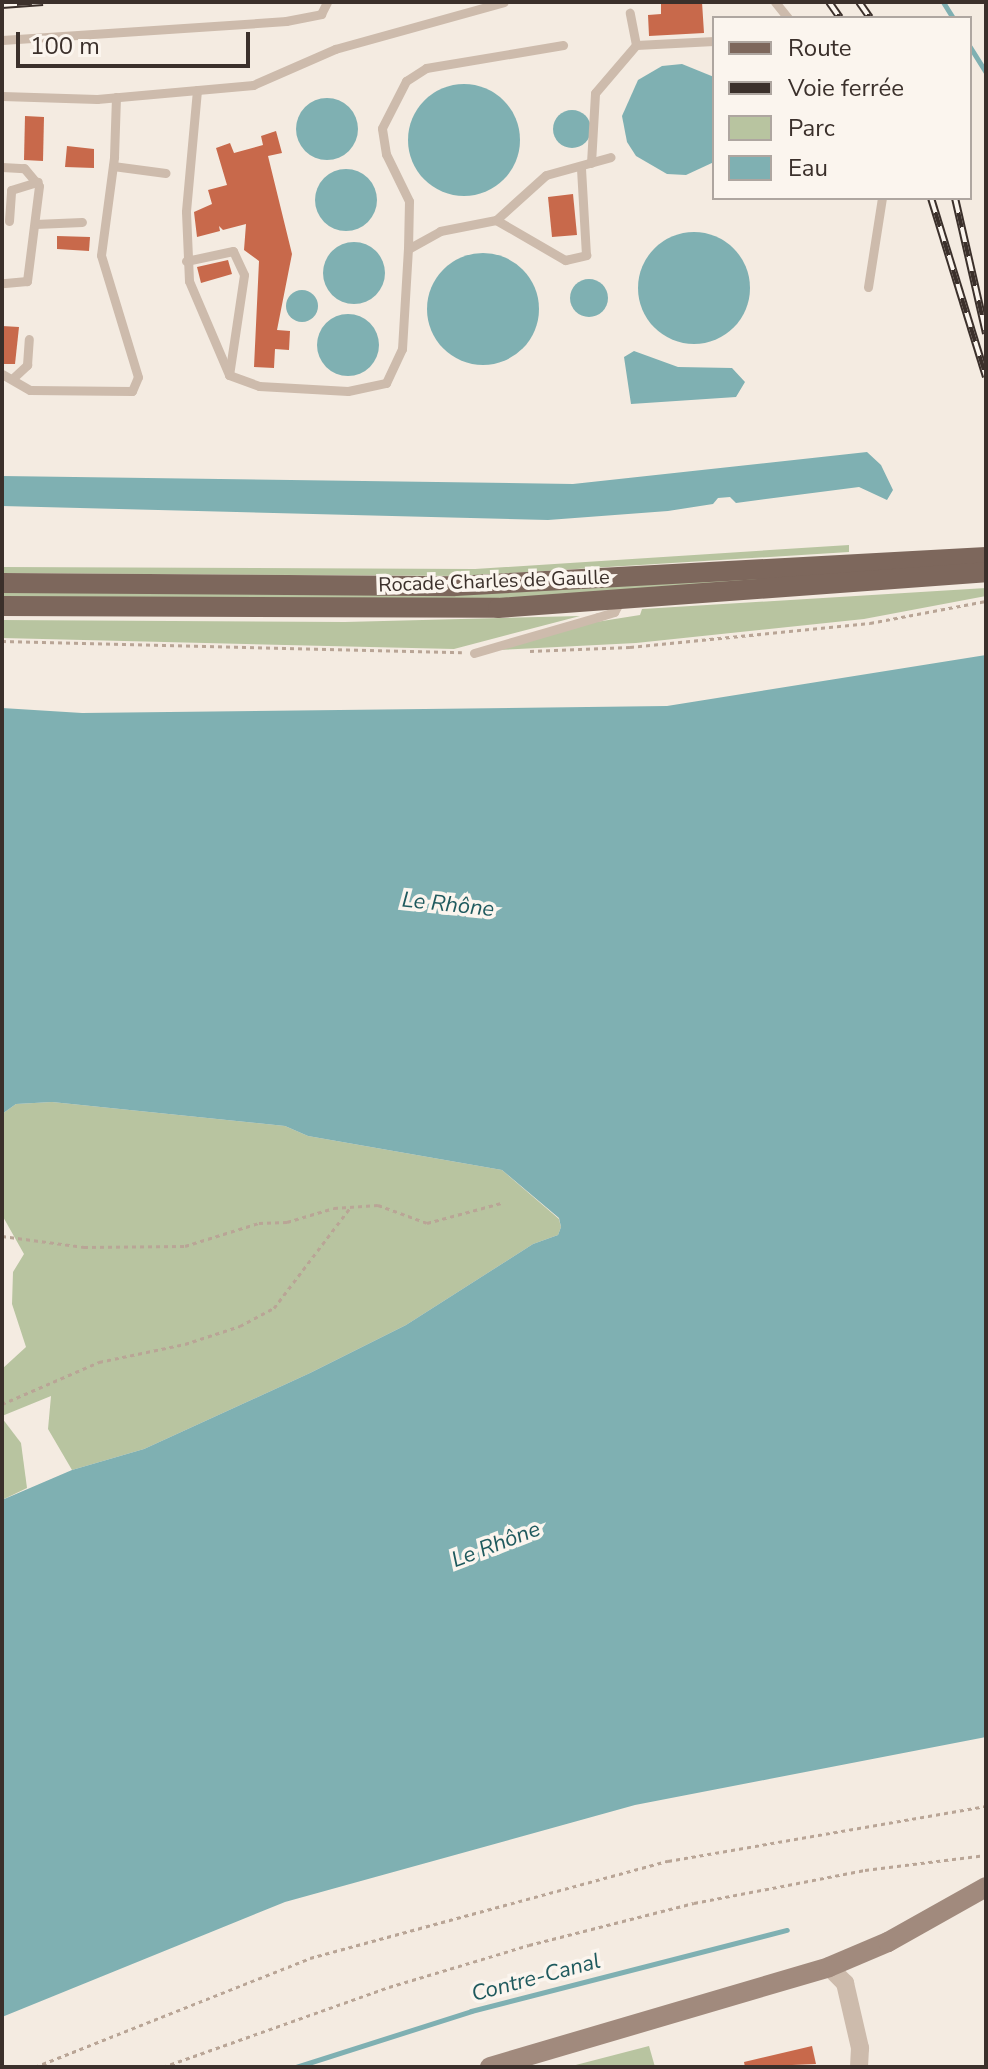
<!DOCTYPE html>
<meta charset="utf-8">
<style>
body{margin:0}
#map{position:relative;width:988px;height:2069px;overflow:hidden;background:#f4ebe1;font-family:"Nunito Sans",sans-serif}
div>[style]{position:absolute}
.green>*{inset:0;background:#b8c4a0}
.water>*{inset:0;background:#7fb0b2}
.round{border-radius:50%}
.stream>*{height:5px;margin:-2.5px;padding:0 2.5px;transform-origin:2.5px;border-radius:2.5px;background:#7fb0b2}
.building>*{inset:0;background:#c8694b}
.path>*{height:3px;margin-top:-1.5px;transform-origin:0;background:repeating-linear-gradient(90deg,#b9a596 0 4px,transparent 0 8px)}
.lane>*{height:9px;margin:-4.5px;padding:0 4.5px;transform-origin:4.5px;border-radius:4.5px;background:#cdbbac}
.street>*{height:18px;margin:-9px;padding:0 9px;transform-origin:9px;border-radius:9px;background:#cdbbac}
.secondary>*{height:20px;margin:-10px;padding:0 10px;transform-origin:10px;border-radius:10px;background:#a18a7d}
.primary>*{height:20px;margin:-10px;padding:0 10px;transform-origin:10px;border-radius:10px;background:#7d675c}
.rail>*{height:8px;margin-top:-4px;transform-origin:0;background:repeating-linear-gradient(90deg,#fbf5ee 0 15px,#3b302b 0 30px);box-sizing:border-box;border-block:2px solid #3b302b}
span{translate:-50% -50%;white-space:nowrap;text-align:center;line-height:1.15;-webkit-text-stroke:7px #fbf5ee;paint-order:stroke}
.street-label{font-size:20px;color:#3b302b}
.water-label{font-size:22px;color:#1f5a5e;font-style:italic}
.frame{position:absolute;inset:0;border:4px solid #3b302b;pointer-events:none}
.legend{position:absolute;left:712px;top:16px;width:260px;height:184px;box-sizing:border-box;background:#fbf5ee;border:2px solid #aea6a0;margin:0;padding:10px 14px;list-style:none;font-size:24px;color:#3b302b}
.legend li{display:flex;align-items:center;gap:16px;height:40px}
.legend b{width:40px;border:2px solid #aea6a0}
.scale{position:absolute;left:16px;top:32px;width:234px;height:36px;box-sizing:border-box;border:4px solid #3b302b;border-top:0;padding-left:10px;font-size:24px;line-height:28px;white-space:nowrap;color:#3b302b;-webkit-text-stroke:6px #fbf5ee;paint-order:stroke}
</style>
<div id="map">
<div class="green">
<div style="clip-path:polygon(849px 545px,849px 552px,464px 576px,2px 573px,2px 567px,475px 569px)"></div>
<div style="clip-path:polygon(861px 575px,485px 601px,2px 597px,2px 591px)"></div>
<div style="clip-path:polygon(986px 588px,986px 596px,864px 619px,636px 643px,498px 650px,577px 625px,640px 615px,642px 609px)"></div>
<div style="clip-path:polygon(580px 616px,454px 649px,2px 638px,2px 620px,345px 622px)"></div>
<div style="clip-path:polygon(52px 1102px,285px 1126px,308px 1136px,502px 1170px,559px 1219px,561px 1227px,558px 1235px,533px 1244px,406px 1325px,310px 1373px,144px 1449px,72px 1470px,48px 1429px,51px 1396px,2px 1416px,2px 1369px,26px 1347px,12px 1304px,13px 1272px,24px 1254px,2px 1215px,2px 1114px,16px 1104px)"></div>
<div style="clip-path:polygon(2px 1418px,21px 1443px,27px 1488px,2px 1500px)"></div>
<div style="clip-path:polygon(649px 2046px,655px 2067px,568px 2067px)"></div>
</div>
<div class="water">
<div style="clip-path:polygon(682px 64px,714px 77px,714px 162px,686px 175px,667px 174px,636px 156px,627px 142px,622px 116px,638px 80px,662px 66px)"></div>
<div class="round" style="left:408px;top:84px;width:112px;height:112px"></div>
<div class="round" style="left:296px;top:98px;width:62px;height:62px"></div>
<div class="round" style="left:553px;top:110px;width:38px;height:38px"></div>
<div class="round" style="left:315px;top:169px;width:62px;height:62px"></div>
<div class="round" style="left:638px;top:232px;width:112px;height:112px"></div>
<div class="round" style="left:323px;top:242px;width:62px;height:62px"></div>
<div class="round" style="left:427px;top:253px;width:112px;height:112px"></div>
<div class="round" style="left:570px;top:279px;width:38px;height:38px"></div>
<div class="round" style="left:286px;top:290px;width:32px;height:32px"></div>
<div class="round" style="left:317px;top:314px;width:62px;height:62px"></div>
<div style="clip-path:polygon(634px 351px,678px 367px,732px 368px,745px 382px,736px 397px,631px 404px,624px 357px)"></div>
<div style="clip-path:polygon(867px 452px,881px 465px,893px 490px,887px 500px,859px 487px,736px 503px,730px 497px,718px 498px,713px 504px,668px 511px,548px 520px,2px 506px,2px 476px,573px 484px)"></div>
<div style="clip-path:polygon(986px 655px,986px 1737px,635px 1805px,285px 1902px,2px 2017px,2px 1500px,72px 1470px,144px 1449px,310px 1373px,406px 1325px,533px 1244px,558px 1235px,561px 1227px,559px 1218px,502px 1170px,308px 1136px,285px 1126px,52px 1102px,16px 1104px,2px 1114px,2px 708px,82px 713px,667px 706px)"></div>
</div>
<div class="stream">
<div style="left:943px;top:2px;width:19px;rotate:58deg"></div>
<div style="left:970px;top:47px;width:31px;rotate:58deg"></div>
<div style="left:296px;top:2067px;width:184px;rotate:-17.7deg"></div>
<div style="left:471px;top:2011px;width:326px;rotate:-14.4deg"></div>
</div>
<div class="building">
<div style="clip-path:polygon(661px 2px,702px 2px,704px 33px,649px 36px,648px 15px,661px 14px)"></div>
<div style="clip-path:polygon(25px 116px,44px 117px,43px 161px,24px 160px)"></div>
<div style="clip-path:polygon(276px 131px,282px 153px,268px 156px,292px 254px,277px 330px,290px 331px,289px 350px,275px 349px,274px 368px,254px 367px,259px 261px,244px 250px,246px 224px,223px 230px,219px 226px,220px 231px,197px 237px,194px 212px,212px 204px,208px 190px,227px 185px,216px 148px,230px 143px,234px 153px,263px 145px,261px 136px)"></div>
<div style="clip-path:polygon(67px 146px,94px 149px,94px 168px,65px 167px)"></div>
<div style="clip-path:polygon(573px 194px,577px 235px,552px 237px,548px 197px)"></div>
<div style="clip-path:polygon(57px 236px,90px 237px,89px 251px,57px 249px)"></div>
<div style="clip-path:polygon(228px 260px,232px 274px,201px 283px,197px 267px)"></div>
<div style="clip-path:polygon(2px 326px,19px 327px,15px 364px,2px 364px)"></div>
<div style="clip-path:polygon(812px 2046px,816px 2064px,745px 2067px,744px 2062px)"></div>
</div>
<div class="path">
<div style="left:2px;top:641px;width:460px;rotate:1.4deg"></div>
<div style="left:530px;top:651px;width:100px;rotate:-2.3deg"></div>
<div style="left:630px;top:647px;width:241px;rotate:-5.7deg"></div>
<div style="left:870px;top:623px;width:118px;rotate:-10.7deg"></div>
<div style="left:2px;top:1236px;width:83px;rotate:7.6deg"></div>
<div style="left:84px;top:1247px;width:101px;rotate:-0.6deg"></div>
<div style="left:185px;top:1246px;width:77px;rotate:-17.3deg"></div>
<div style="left:259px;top:1223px;width:28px;rotate:-2deg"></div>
<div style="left:287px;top:1222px;width:49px;rotate:-16.6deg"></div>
<div style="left:334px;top:1208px;width:44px;rotate:-3.9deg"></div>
<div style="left:378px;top:1205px;width:52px;rotate:20.2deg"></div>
<div style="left:427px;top:1223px;width:77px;rotate:-15.1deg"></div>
<div style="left:2px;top:1404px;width:106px;rotate:-23.4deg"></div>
<div style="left:99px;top:1362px;width:88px;rotate:-11.8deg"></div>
<div style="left:185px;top:1344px;width:58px;rotate:-18.1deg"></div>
<div style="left:240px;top:1326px;width:38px;rotate:-28deg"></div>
<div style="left:274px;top:1308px;width:126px;rotate:-52.8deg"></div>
<div style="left:35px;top:2067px;width:296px;rotate:-21.6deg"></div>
<div style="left:310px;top:1958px;width:371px;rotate:-15.2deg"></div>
<div style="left:668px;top:1861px;width:323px;rotate:-9.8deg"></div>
<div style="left:163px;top:2067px;width:240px;rotate:-19.5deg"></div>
<div style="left:389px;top:1987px;width:146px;rotate:-16.7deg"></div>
<div style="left:529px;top:1945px;width:170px;rotate:-14.3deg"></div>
<div style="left:694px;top:1903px;width:174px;rotate:-10.9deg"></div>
<div style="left:865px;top:1870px;width:122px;rotate:-7.1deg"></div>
</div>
<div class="lane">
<div style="left:775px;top:2px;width:21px;rotate:51deg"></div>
<div style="left:2px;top:40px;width:285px;rotate:-3.8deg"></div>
<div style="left:286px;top:21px;width:36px;rotate:-11deg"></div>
<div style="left:321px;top:14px;width:13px;rotate:-63deg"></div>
<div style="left:636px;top:45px;width:78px;rotate:-2.9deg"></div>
<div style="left:197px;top:90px;width:122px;rotate:95.2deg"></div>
<div style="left:186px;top:212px;width:69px;rotate:87.5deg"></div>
<div style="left:189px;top:281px;width:102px;rotate:66.9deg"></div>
<div style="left:229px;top:375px;width:32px;rotate:20deg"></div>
<div style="left:259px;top:386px;width:89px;rotate:3.2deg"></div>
<div style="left:348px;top:391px;width:39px;rotate:-12deg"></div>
<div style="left:386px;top:383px;width:38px;rotate:-65deg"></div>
<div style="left:402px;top:349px;width:100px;rotate:-86.6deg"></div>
<div style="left:408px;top:249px;width:37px;rotate:-29deg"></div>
<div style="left:440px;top:231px;width:57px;rotate:-11.1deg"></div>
<div style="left:496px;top:220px;width:67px;rotate:-42deg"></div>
<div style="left:546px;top:175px;width:67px;rotate:-15.5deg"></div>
<div style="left:2px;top:96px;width:95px;rotate:1.8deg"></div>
<div style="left:97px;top:99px;width:157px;rotate:-5.1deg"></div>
<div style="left:253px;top:85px;width:90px;rotate:-23.7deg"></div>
<div style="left:335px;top:49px;width:175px;rotate:-15.5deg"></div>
<div style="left:591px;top:163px;width:70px;rotate:-86.7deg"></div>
<div style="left:595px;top:93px;width:63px;rotate:-49.5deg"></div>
<div style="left:636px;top:45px;width:33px;rotate:-101deg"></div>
<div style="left:113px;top:166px;width:53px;rotate:7.5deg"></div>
<div style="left:2px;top:167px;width:22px;rotate:3deg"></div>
<div style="left:24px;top:168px;width:23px;rotate:50deg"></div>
<div style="left:39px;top:186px;width:96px;rotate:97.2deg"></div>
<div style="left:27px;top:281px;width:25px;rotate:175deg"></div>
<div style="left:496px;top:220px;width:80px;rotate:30.1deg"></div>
<div style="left:565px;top:260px;width:22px;rotate:-13deg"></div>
<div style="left:586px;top:255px;width:88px;rotate:-93.3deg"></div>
<div style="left:9px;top:221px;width:31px;rotate:-86deg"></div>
<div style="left:11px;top:190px;width:28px;rotate:-17deg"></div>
<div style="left:35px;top:224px;width:47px;rotate:-2.4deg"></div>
<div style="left:408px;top:249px;width:48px;rotate:-88.8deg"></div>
<div style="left:409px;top:201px;width:52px;rotate:-116.1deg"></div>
<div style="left:386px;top:154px;width:26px;rotate:-99deg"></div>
<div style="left:382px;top:128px;width:53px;rotate:-62.9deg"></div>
<div style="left:406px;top:81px;width:24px;rotate:-33deg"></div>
<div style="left:426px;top:68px;width:139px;rotate:-9.5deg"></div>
<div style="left:186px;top:261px;width:48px;rotate:-12deg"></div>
<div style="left:233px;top:251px;width:26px;rotate:65deg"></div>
<div style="left:244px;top:275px;width:101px;rotate:98.5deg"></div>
<div style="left:868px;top:287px;width:90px;rotate:-81.1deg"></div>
<div style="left:2px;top:374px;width:32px;rotate:30deg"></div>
<div style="left:30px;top:390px;width:102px;rotate:0.6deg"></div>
<div style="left:132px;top:391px;width:15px;rotate:-67deg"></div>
<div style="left:138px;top:377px;width:127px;rotate:-106.9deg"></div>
<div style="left:101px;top:255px;width:99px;rotate:-82.4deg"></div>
<div style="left:114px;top:157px;width:60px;rotate:-88.1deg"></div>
<div style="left:12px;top:379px;width:21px;rotate:-43deg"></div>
<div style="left:27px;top:365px;width:26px;rotate:-86deg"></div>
<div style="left:474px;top:653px;width:129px;rotate:-16.2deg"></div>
<div style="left:598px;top:617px;width:17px;rotate:-17deg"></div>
<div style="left:614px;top:612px;width:14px;rotate:-60deg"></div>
</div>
<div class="street">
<div style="left:829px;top:1967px;width:23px;rotate:45deg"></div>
<div style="left:845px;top:1983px;width:67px;rotate:77deg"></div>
<div style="left:860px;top:2048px;width:19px;rotate:93deg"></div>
</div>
<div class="secondary">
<div style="left:490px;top:2067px;width:353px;rotate:-16.4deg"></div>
<div style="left:829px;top:1967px;width:64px;rotate:-23deg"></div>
<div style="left:888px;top:1942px;width:112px;rotate:-29.3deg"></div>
</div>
<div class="primary">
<div style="left:2px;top:583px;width:453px;rotate:0.4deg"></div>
<div style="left:455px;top:586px;width:532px;rotate:-3.13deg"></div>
<div style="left:2px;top:606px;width:496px;rotate:0.2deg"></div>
<div style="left:498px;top:608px;width:489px;rotate:-4.2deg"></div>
</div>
<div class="rail">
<div style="left:829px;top:2px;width:19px;rotate:55deg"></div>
<div style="left:859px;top:2px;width:19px;rotate:55deg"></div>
<div style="left:2px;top:5px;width:41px;rotate:-4.2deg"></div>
<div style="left:931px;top:198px;width:187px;rotate:72.9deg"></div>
<div style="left:955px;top:198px;width:139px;rotate:77.1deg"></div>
</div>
<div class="street-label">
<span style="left:494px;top:581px;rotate:-2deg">Rocade Charles de Gaulle</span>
</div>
<div class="water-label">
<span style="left:448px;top:905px;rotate:6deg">Le Rhône</span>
<span style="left:496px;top:1545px;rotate:-21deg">Le Rhône</span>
<span style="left:536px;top:1978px;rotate:-15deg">Contre-Canal</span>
</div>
<div class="frame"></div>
<ul class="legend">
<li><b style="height:10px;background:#7d675c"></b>Route</li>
<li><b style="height:10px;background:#3b302b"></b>Voie ferrée</li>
<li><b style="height:22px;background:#b8c4a0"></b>Parc</li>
<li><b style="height:22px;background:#7fb0b2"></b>Eau</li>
</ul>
<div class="scale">100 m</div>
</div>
